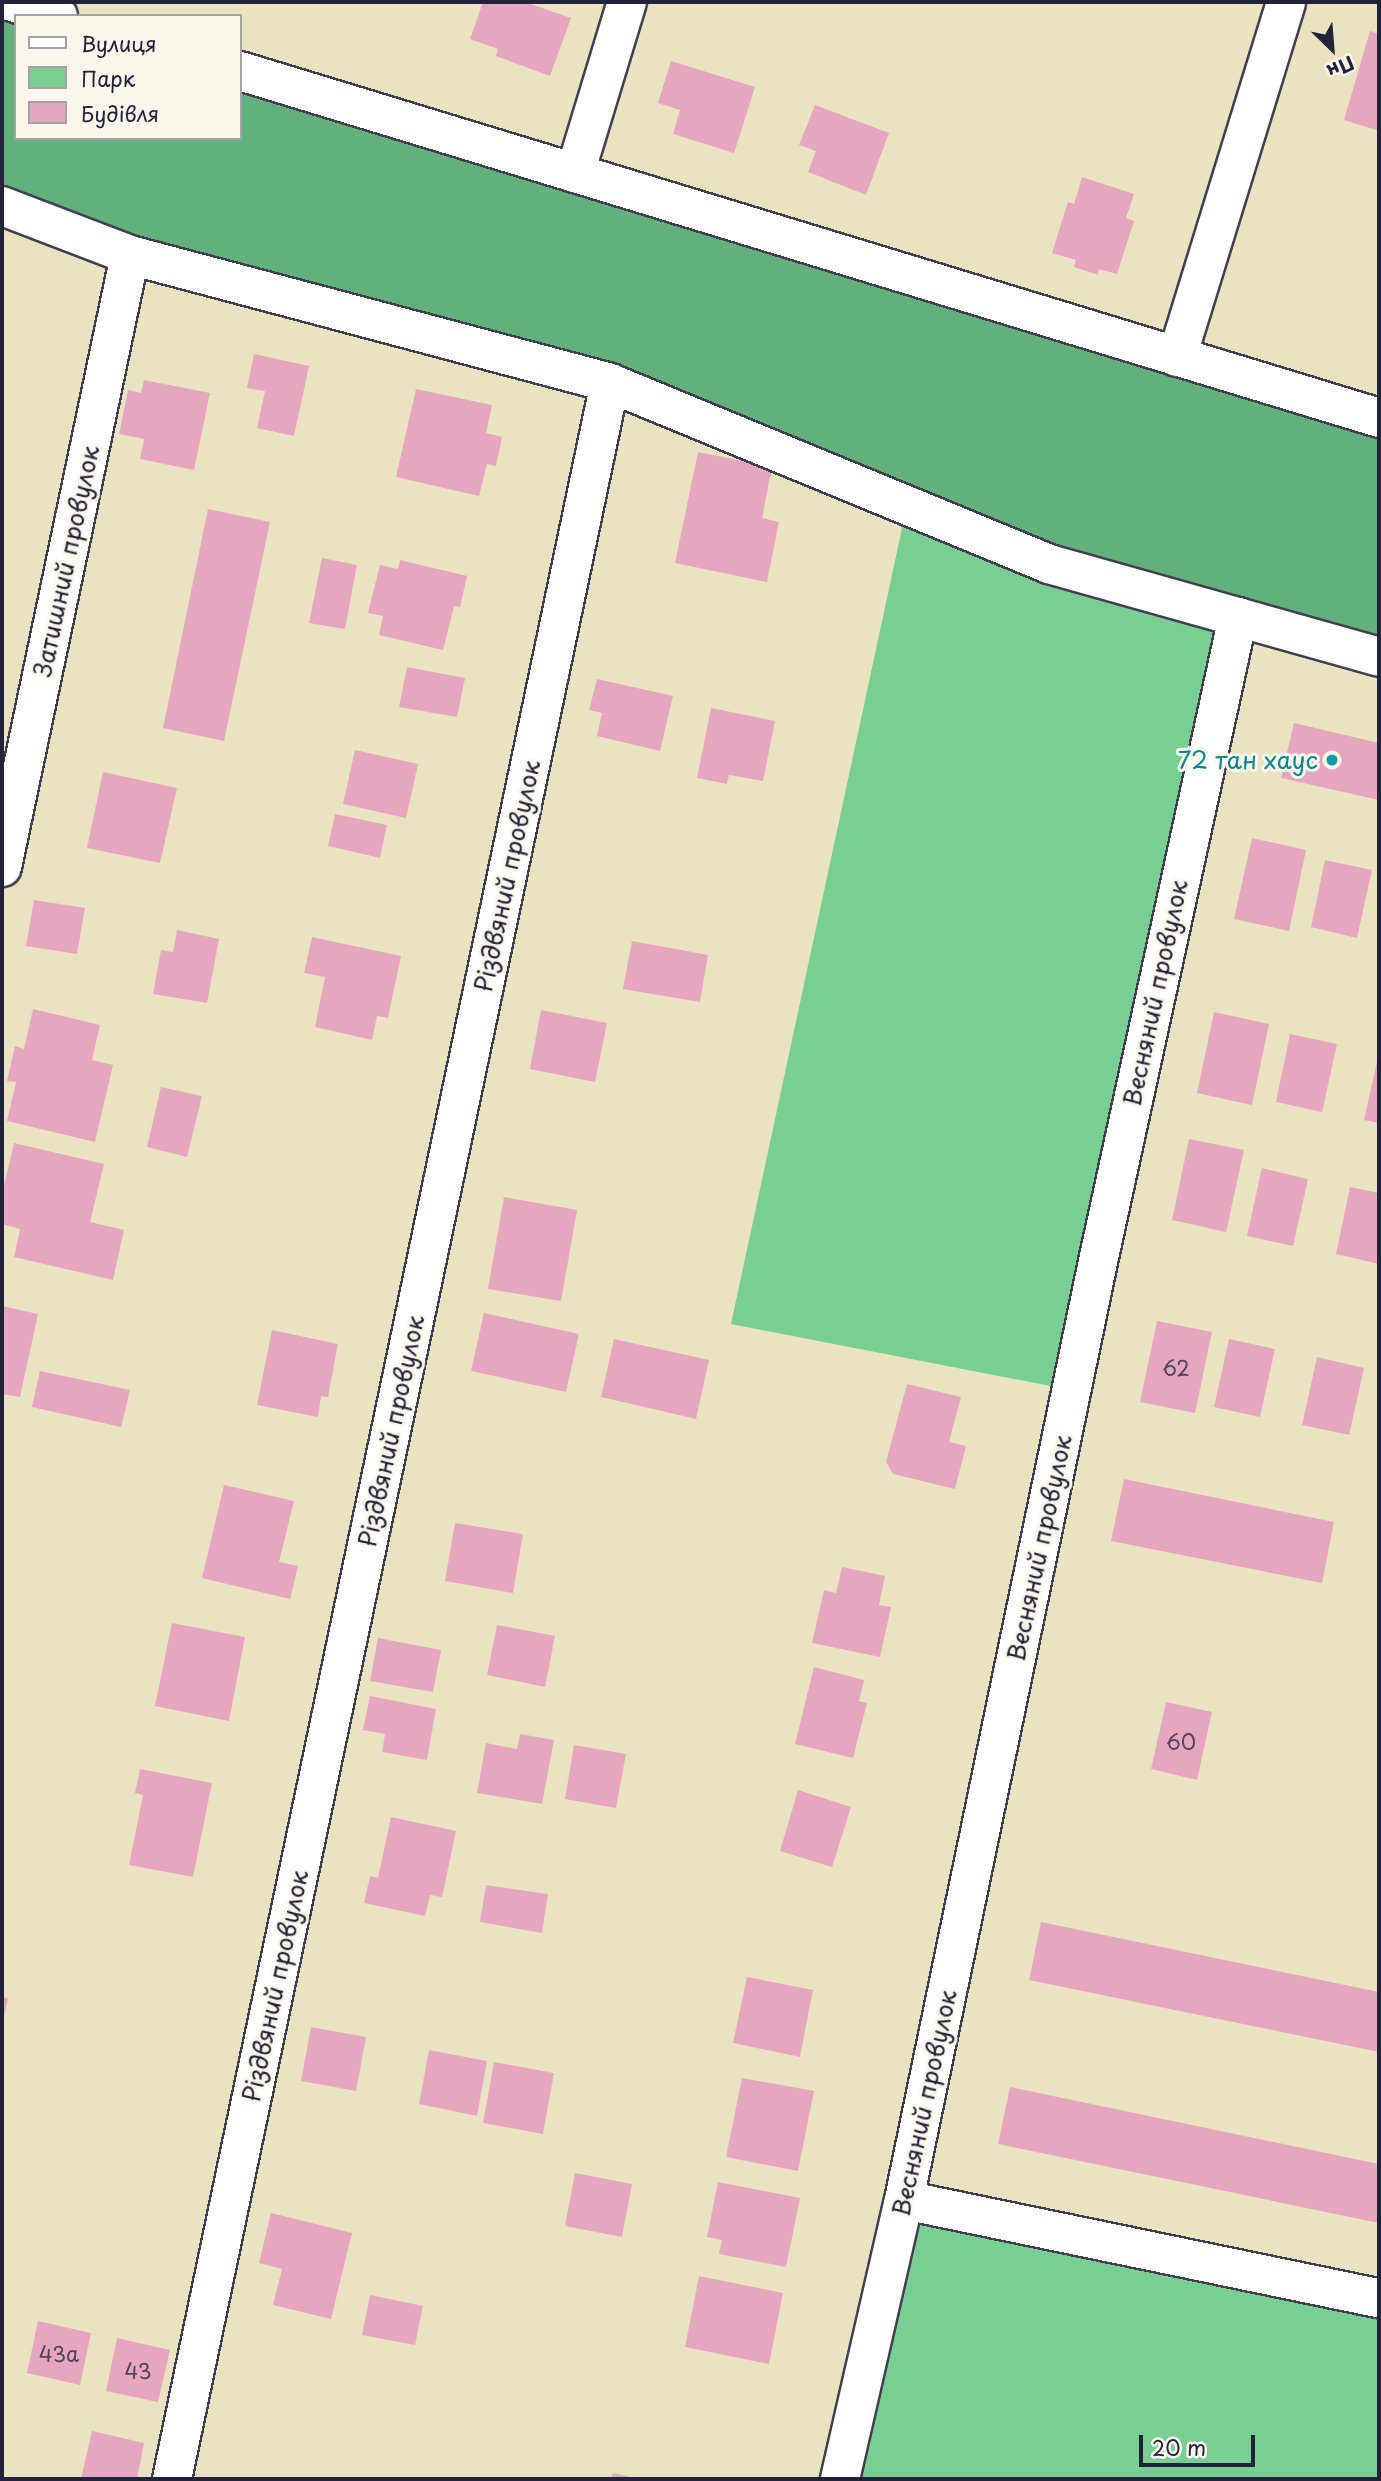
<!DOCTYPE html>
<meta charset="utf-8">
<style>
body{margin:0}
#map{position:relative;width:1381px;height:2481px;overflow:hidden;background:#eae3c2;font-family:"Playpen Sans",sans-serif}
div>[style]{position:absolute}
.green>*{inset:0;background:#78ce93}
.forest>*{inset:0;background:#62b17d}
.building>*{inset:0;background:#e7a6bf}
.roads{filter:drop-shadow(2px 0 #403f4f) drop-shadow(-2px 0 #403f4f) drop-shadow(0 2px #403f4f) drop-shadow(0 -2px #403f4f)}
.minor>*{height:38px;margin:-19px;padding:0 19px;transform-origin:19px;border-radius:19px;background:#fff}
.dots>*{width:19px;height:19px;translate:-50% -50%;box-sizing:border-box;border:4px solid #fbf7ec;border-radius:50%}
span{translate:-50% -50%;white-space:nowrap;text-align:center;line-height:1.15;-webkit-text-stroke:6px #fbf7ec;paint-order:stroke}
.number-label{font-size:21px;color:#53435c}
.number-label span{-webkit-text-stroke-width:0}
.street-label{font-size:24px;color:#22223b}
.culture-label{font-size:24px;color:#0d838f}
.right{translate:-100% -50%;text-align:right}
.frame{position:absolute;inset:0;border:4px solid #22223b;pointer-events:none}
.legend{position:absolute;left:14px;top:14px;width:228px;height:126px;box-sizing:border-box;background:#fbf7ec;border:2px solid #a4a2a5;margin:0;padding:9px 12px;list-style:none;font-size:21px;color:#22223b}
.legend li{display:flex;align-items:center;gap:14px;height:35px}
.legend b{width:35px;border:2px solid #a4a2a5}
.north{position:absolute;left:1297px;top:14px;width:70px;height:70px;-webkit-text-stroke:5px #fbf7ec;paint-order:stroke;rotate:155deg;font-size:19px;font-weight:700;line-height:28px;text-align:center;color:#22223b}
.north::after{content:'';display:block;margin:auto;width:24px;height:32px;background:#22223b;clip-path:polygon(50% 0,100% 100%,50% 72%,0 100%)}
.scale{position:absolute;left:1139px;top:2435px;width:116px;height:32px;box-sizing:border-box;border:4px solid #22223b;border-top:0;padding-left:9px;font-size:21px;line-height:24px;white-space:nowrap;color:#22223b;-webkit-text-stroke:5px #fbf7ec;paint-order:stroke}
</style>
<div id="map">
<div class="green">
<div style="clip-path:polygon(907px 505px,1238px 617px,1071px 1390px,731px 1324px)"></div>
<div style="clip-path:polygon(904px 2200px,1379px 2298px,1379px 2479px,840px 2479px)"></div>
</div>
<div class="forest">
<div style="clip-path:polygon(2px 2px,16px 16px,16px 138px,240px 138px,240px 71px,1379px 418px,1379px 657px,1049px 564px,610px 383px,2px 206px)"></div>
</div>
<div class="building">
<div style="clip-path:polygon(483px 2px,525px 2px,571px 18px,550px 76px,496px 56px,498px 49px,470px 39px)"></div>
<div style="clip-path:polygon(1370px 31px,1379px 34px,1379px 131px,1344px 120px)"></div>
<div style="clip-path:polygon(671px 61px,755px 87px,734px 153px,673px 134px,680px 110px,658px 103px)"></div>
<div style="clip-path:polygon(815px 105px,889px 133px,866px 195px,808px 172px,816px 151px,799px 145px)"></div>
<div style="clip-path:polygon(1082px 177px,1134px 194px,1126px 218px,1134px 221px,1117px 274px,1099px 269px,1098px 275px,1074px 267px,1076px 260px,1052px 253px,1068px 202px,1074px 204px)"></div>
<div style="clip-path:polygon(254px 354px,309px 366px,294px 436px,257px 428px,265px 391px,247px 388px)"></div>
<div style="clip-path:polygon(144px 380px,210px 393px,194px 470px,140px 459px,144px 439px,119px 434px,128px 390px,141px 393px)"></div>
<div style="clip-path:polygon(416px 389px,492px 405px,486px 433px,502px 437px,496px 466px,487px 464px,479px 496px,396px 477px)"></div>
<div style="clip-path:polygon(698px 452px,772px 467px,762px 518px,779px 522px,767px 582px,675px 563px)"></div>
<div style="clip-path:polygon(208px 509px,270px 522px,224px 741px,163px 728px)"></div>
<div style="clip-path:polygon(322px 558px,357px 565px,345px 629px,309px 623px)"></div>
<div style="clip-path:polygon(400px 560px,467px 576px,460px 607px,454px 606px,443px 650px,379px 635px,383px 616px,368px 613px,380px 565px,398px 569px)"></div>
<div style="clip-path:polygon(407px 667px,465px 678px,457px 717px,399px 707px)"></div>
<div style="clip-path:polygon(597px 679px,673px 696px,660px 751px,597px 736px,602px 713px,589px 710px)"></div>
<div style="clip-path:polygon(711px 708px,775px 721px,763px 781px,729px 775px,727px 784px,697px 778px)"></div>
<div style="clip-path:polygon(1294px 723px,1379px 743px,1379px 800px,1281px 778px)"></div>
<div style="clip-path:polygon(355px 750px,418px 764px,406px 818px,343px 804px)"></div>
<div style="clip-path:polygon(103px 772px,177px 788px,160px 863px,87px 848px)"></div>
<div style="clip-path:polygon(335px 814px,387px 825px,380px 858px,328px 846px)"></div>
<div style="clip-path:polygon(1252px 838px,1306px 850px,1289px 931px,1234px 919px)"></div>
<div style="clip-path:polygon(1325px 860px,1372px 870px,1357px 938px,1311px 927px)"></div>
<div style="clip-path:polygon(34px 900px,85px 908px,77px 954px,26px 946px)"></div>
<div style="clip-path:polygon(177px 930px,219px 939px,207px 1003px,153px 994px,161px 950px,173px 952px)"></div>
<div style="clip-path:polygon(312px 937px,401px 956px,388px 1018px,377px 1016px,372px 1040px,315px 1027px,325px 977px,304px 973px)"></div>
<div style="clip-path:polygon(632px 941px,708px 955px,700px 1002px,623px 989px)"></div>
<div style="clip-path:polygon(33px 1009px,100px 1025px,92px 1060px,113px 1065px,95px 1142px,7px 1121px,16px 1082px,7px 1081px,15px 1046px,24px 1049px)"></div>
<div style="clip-path:polygon(541px 1010px,607px 1023px,595px 1082px,530px 1069px)"></div>
<div style="clip-path:polygon(1214px 1012px,1269px 1024px,1252px 1105px,1197px 1093px)"></div>
<div style="clip-path:polygon(1290px 1034px,1337px 1044px,1322px 1112px,1276px 1102px)"></div>
<div style="clip-path:polygon(1378px 1057px,1379px 1057px,1379px 1123px,1364px 1120px)"></div>
<div style="clip-path:polygon(161px 1087px,202px 1096px,187px 1157px,147px 1147px)"></div>
<div style="clip-path:polygon(1189px 1139px,1244px 1150px,1226px 1232px,1172px 1220px)"></div>
<div style="clip-path:polygon(14px 1143px,104px 1164px,90px 1222px,124px 1230px,113px 1280px,14px 1257px,20px 1229px,2px 1224px,2px 1194px)"></div>
<div style="clip-path:polygon(1262px 1168px,1308px 1179px,1293px 1246px,1247px 1236px)"></div>
<div style="clip-path:polygon(1350px 1187px,1379px 1193px,1379px 1264px,1336px 1254px)"></div>
<div style="clip-path:polygon(504px 1197px,577px 1210px,561px 1301px,488px 1289px)"></div>
<div style="clip-path:polygon(2px 1306px,38px 1314px,20px 1397px,2px 1394px)"></div>
<div style="clip-path:polygon(484px 1313px,579px 1334px,566px 1392px,471px 1371px)"></div>
<div style="clip-path:polygon(1157px 1321px,1212px 1332px,1195px 1413px,1140px 1402px)"></div>
<div style="clip-path:polygon(272px 1330px,338px 1344px,328px 1397px,321px 1396px,318px 1417px,257px 1405px)"></div>
<div style="clip-path:polygon(614px 1339px,709px 1360px,696px 1419px,601px 1397px)"></div>
<div style="clip-path:polygon(1229px 1339px,1275px 1349px,1260px 1417px,1214px 1407px)"></div>
<div style="clip-path:polygon(1317px 1357px,1364px 1368px,1349px 1435px,1302px 1425px)"></div>
<div style="clip-path:polygon(40px 1371px,130px 1390px,121px 1427px,32px 1407px)"></div>
<div style="clip-path:polygon(907px 1384px,961px 1397px,949px 1442px,966px 1446px,955px 1489px,893px 1474px,886px 1462px)"></div>
<div style="clip-path:polygon(1124px 1479px,1334px 1522px,1322px 1583px,1111px 1541px)"></div>
<div style="clip-path:polygon(224px 1485px,294px 1501px,279px 1562px,298px 1566px,290px 1599px,202px 1578px)"></div>
<div style="clip-path:polygon(455px 1523px,523px 1534px,513px 1593px,445px 1581px)"></div>
<div style="clip-path:polygon(842px 1567px,885px 1576px,879px 1605px,891px 1607px,880px 1657px,812px 1643px,824px 1590px,836px 1593px)"></div>
<div style="clip-path:polygon(172px 1623px,245px 1637px,229px 1721px,155px 1706px)"></div>
<div style="clip-path:polygon(497px 1625px,555px 1636px,545px 1687px,487px 1675px)"></div>
<div style="clip-path:polygon(378px 1638px,441px 1650px,433px 1692px,370px 1681px)"></div>
<div style="clip-path:polygon(814px 1667px,864px 1680px,859px 1701px,867px 1703px,853px 1758px,795px 1744px)"></div>
<div style="clip-path:polygon(370px 1696px,436px 1709px,427px 1760px,382px 1752px,385px 1734px,363px 1730px)"></div>
<div style="clip-path:polygon(1166px 1702px,1212px 1712px,1197px 1780px,1151px 1769px)"></div>
<div style="clip-path:polygon(520px 1734px,554px 1740px,542px 1804px,477px 1793px,486px 1743px,517px 1749px)"></div>
<div style="clip-path:polygon(574px 1745px,626px 1754px,616px 1808px,565px 1799px)"></div>
<div style="clip-path:polygon(140px 1769px,212px 1783px,193px 1877px,129px 1865px,143px 1795px,135px 1793px)"></div>
<div style="clip-path:polygon(798px 1790px,851px 1807px,832px 1867px,780px 1851px)"></div>
<div style="clip-path:polygon(391px 1817px,456px 1831px,442px 1897px,430px 1895px,425px 1916px,364px 1903px,370px 1876px,378px 1878px)"></div>
<div style="clip-path:polygon(486px 1885px,548px 1894px,542px 1933px,480px 1922px)"></div>
<div style="clip-path:polygon(1041px 1922px,1379px 1992px,1379px 2052px,1029px 1980px)"></div>
<div style="clip-path:polygon(747px 1977px,813px 1990px,800px 2057px,733px 2043px)"></div>
<div style="clip-path:polygon(2px 1997px,8px 1998px,3px 2021px,2px 2021px)"></div>
<div style="clip-path:polygon(311px 2027px,366px 2037px,356px 2091px,301px 2081px)"></div>
<div style="clip-path:polygon(429px 2050px,487px 2061px,477px 2116px,419px 2104px)"></div>
<div style="clip-path:polygon(494px 2062px,554px 2073px,543px 2134px,483px 2123px)"></div>
<div style="clip-path:polygon(742px 2078px,814px 2091px,798px 2171px,726px 2157px)"></div>
<div style="clip-path:polygon(1010px 2087px,1379px 2164px,1379px 2223px,998px 2144px)"></div>
<div style="clip-path:polygon(575px 2173px,632px 2184px,622px 2237px,565px 2226px)"></div>
<div style="clip-path:polygon(718px 2182px,800px 2198px,786px 2267px,719px 2254px,722px 2240px,707px 2237px)"></div>
<div style="clip-path:polygon(271px 2213px,352px 2233px,331px 2319px,273px 2305px,282px 2269px,259px 2263px)"></div>
<div style="clip-path:polygon(699px 2276px,783px 2293px,769px 2364px,685px 2347px)"></div>
<div style="clip-path:polygon(370px 2295px,423px 2306px,415px 2345px,362px 2335px)"></div>
<div style="clip-path:polygon(38px 2321px,91px 2333px,80px 2385px,27px 2373px)"></div>
<div style="clip-path:polygon(117px 2338px,170px 2350px,158px 2402px,106px 2391px)"></div>
<div style="clip-path:polygon(92px 2431px,144px 2443px,137px 2479px,81px 2479px)"></div>
<div style="clip-path:polygon(613px 2473px,635px 2478px,635px 2479px,611px 2479px)"></div>
</div>
<div class="roads">
<div class="minor">
<div style="left:12px;top:2px;width:48px;rotate:16.9deg"></div>
<div style="left:240px;top:71px;width:1191px;rotate:16.94deg"></div>
<div style="left:575px;top:173px;width:179px;rotate:-73.1deg"></div>
<div style="left:2px;top:206px;width:137px;rotate:20.9deg"></div>
<div style="left:130px;top:255px;width:497px;rotate:14.9deg"></div>
<div style="left:610px;top:383px;width:475px;rotate:22.4deg"></div>
<div style="left:1049px;top:564px;width:343px;rotate:15.7deg"></div>
<div style="left:1177px;top:357px;width:371px;rotate:-72.9deg"></div>
<div style="left:2px;top:867px;width:625px;rotate:-78.19deg"></div>
<div style="left:904px;top:2200px;width:485px;rotate:11.7deg"></div>
<div style="left:172px;top:2479px;width:2141px;rotate:-78.2deg"></div>
<div style="left:840px;top:2479px;width:286px;rotate:-77.1deg"></div>
<div style="left:904px;top:2200px;width:963px;rotate:-78.32deg"></div>
<div style="left:1099px;top:1257px;width:655px;rotate:-77.75deg"></div>
</div>
</div>
<div class="dots">
<div style="left:1332px;top:760px;background:#0f9aa8"></div>
</div>
<div class="number-label">
<span style="left:1176px;top:1367px">62</span>
<span style="left:1181px;top:1741px">60</span>
<span style="left:59px;top:2353px">43а</span>
<span style="left:138px;top:2370px">43</span>
</div>
<div class="street-label">
<span style="left:66px;top:561px;rotate:-78deg">Затишний провулок</span>
<span style="left:507px;top:876px;rotate:-78deg">Різдвяний провулок</span>
<span style="left:1155px;top:993px;rotate:-78deg">Весняний провулок</span>
<span style="left:391px;top:1431px;rotate:-78deg">Різдвяний провулок</span>
<span style="left:1039px;top:1548px;rotate:-78deg">Весняний провулок</span>
<span style="left:275px;top:1986px;rotate:-78deg">Різдвяний провулок</span>
<span style="left:924px;top:2103px;rotate:-78deg">Весняний провулок</span>
</div>
<div class="culture-label">
<span class="right" style="left:1318px;top:760px">72 тан хаус</span>
</div>
<div class="frame"></div>
<ul class="legend">
<li><b style="height:9px;background:#fff"></b>Вулиця</li>
<li><b style="height:19px;background:#78ce93"></b>Парк</li>
<li><b style="height:19px;background:#e7a6bf"></b>Будівля</li>
</ul>
<div class="north">Пн</div>
<div class="scale">20 m</div>
</div>
